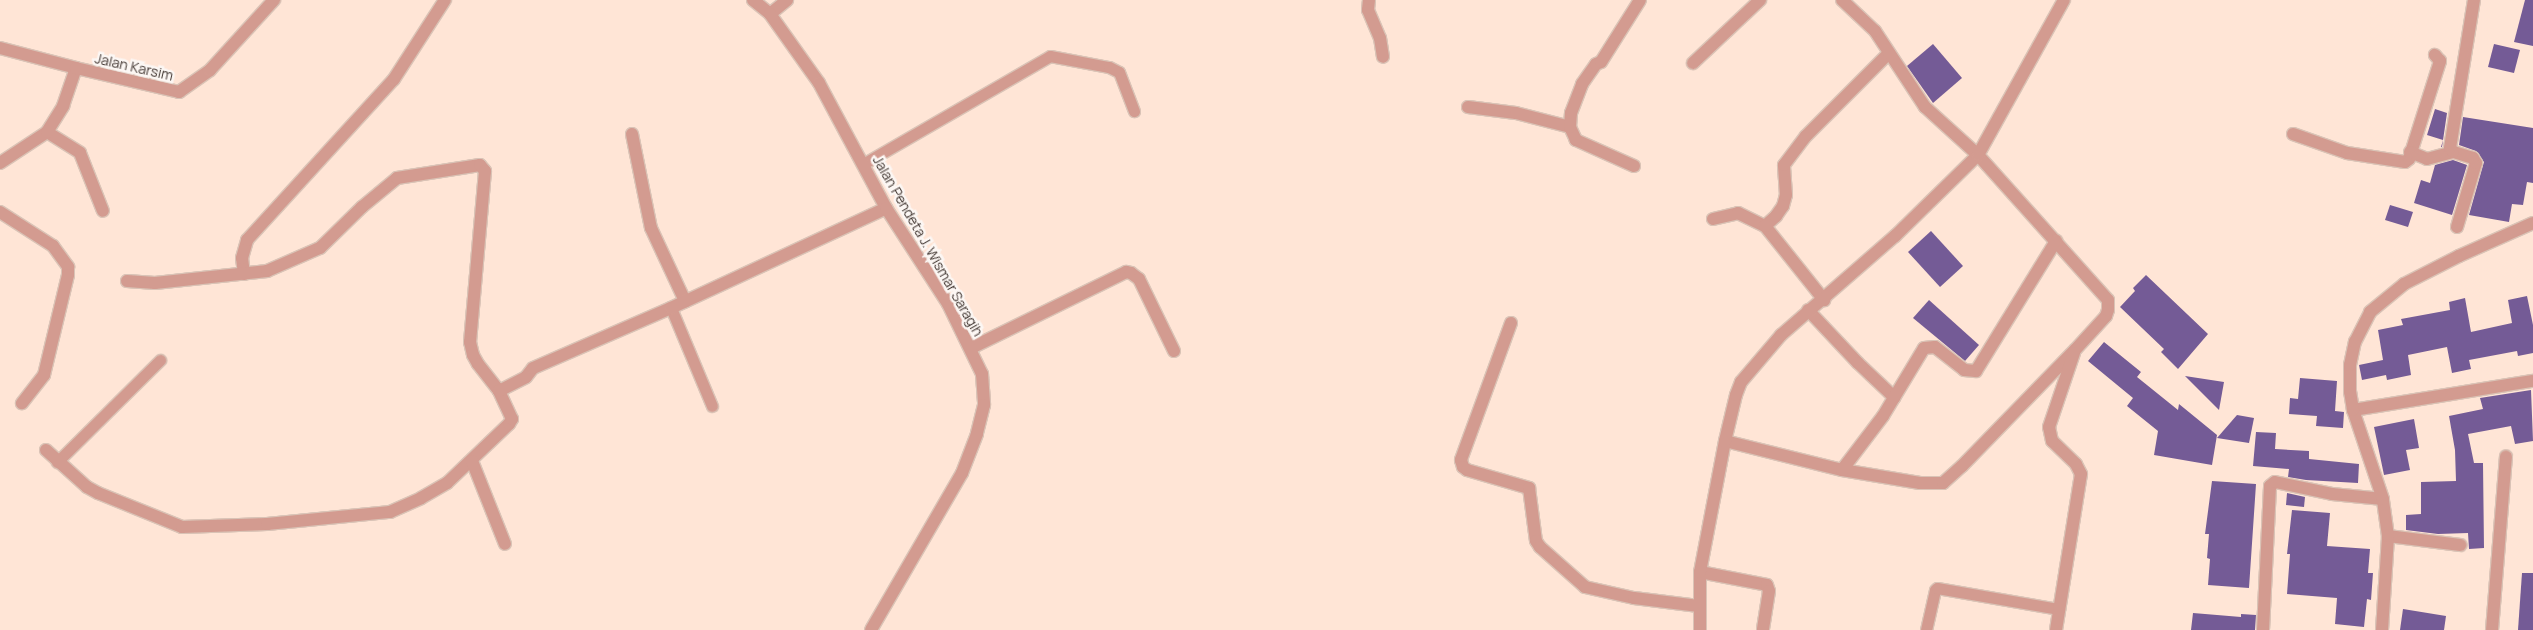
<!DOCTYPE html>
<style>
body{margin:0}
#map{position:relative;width:2533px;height:630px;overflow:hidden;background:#ffe5d6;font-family:Manrope,sans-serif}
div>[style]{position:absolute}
.building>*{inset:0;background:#745b96}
.roads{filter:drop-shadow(1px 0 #dac3b6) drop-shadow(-1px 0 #dac3b6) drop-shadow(0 1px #dac3b6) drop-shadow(0 -1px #dac3b6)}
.service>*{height:11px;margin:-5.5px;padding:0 5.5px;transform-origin:5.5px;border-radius:5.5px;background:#d39b90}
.minor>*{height:12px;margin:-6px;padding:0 6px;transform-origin:6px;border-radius:6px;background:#d39b90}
.tertiary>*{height:12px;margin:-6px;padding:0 6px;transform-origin:6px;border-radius:6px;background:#d39b90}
span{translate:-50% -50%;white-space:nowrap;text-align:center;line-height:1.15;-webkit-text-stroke:5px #fcf7f4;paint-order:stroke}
.street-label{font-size:14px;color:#443934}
</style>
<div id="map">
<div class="building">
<div style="clip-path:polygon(2525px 0,2533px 0,2533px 46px,2514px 42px)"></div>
<div style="clip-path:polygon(1933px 44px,1962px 78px,1933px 103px,1907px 66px)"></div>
<div style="clip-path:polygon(2494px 44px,2520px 50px,2514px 73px,2488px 67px)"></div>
<div style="clip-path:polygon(2435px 109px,2447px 113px,2442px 147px,2441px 147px,2443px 140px,2427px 135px)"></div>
<div style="clip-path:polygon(2463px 117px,2533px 128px,2533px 183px,2527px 182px,2523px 205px,2512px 204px,2509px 222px,2469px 215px,2484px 162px,2476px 151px,2459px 145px)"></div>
<div style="clip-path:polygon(2453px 160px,2467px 165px,2452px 215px,2414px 203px,2421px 180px,2430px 183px,2435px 165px)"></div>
<div style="clip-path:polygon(2390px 205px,2413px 212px,2408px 227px,2385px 220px)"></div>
<div style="clip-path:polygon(1931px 231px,1963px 266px,1940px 287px,1908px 252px)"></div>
<div style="clip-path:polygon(2146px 275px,2208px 334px,2178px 369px,2161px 352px,2164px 349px,2120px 307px,2135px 291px,2133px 288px)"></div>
<div style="clip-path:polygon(2527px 296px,2533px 325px,2533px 353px,2518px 356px,2517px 351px,2469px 360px,2471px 369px,2452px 373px,2447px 347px,2408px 355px,2411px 375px,2387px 380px,2386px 375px,2362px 380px,2359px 365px,2383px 360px,2378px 330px,2403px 325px,2401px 319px,2450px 310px,2449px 302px,2465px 298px,2471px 332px,2512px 323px,2508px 300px)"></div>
<div style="clip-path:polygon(1929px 300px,1979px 345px,1965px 361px,1913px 318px)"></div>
<div style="clip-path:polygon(2104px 342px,2141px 372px,2137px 377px,2178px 410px,2179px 404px,2217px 435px,2212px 465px,2154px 455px,2158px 431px,2127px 406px,2133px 398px,2088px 361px)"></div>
<div style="clip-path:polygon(2185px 376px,2224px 382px,2219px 410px)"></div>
<div style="clip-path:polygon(2300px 378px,2337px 381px,2335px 411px,2344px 412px,2343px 428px,2316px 426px,2317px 416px,2289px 414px,2290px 398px,2298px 399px)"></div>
<div style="clip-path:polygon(2531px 390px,2533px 441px,2515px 444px,2511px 426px,2468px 434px,2474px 463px,2483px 463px,2484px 548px,2469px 549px,2468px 533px,2438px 534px,2406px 530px,2406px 515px,2421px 514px,2421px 482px,2456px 481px,2455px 450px,2449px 416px,2483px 409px,2480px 398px)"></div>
<div style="clip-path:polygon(2237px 415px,2254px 418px,2249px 443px,2217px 438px)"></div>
<div style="clip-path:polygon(2414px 419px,2419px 448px,2406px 450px,2410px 470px,2384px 475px,2374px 427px)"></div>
<div style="clip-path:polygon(2256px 432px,2276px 433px,2275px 449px,2309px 451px,2309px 459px,2359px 464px,2358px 483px,2306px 480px,2288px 477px,2289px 469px,2253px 466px)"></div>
<div style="clip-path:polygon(2212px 481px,2256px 484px,2249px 588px,2208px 585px,2210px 559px,2207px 558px,2209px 534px,2205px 534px)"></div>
<div style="clip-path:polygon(2287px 493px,2305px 497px,2304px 507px,2286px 505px)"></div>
<div style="clip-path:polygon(2292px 510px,2330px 513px,2327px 546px,2370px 549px,2368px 573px,2373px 573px,2371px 600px,2367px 599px,2364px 627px,2335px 624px,2337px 598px,2287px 594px,2290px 554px,2287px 554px)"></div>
<div style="clip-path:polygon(2522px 573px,2533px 573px,2533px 630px,2518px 630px)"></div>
<div style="clip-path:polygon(2403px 609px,2446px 616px,2444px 630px,2400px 630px)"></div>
<div style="clip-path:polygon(2193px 613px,2241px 617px,2241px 614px,2256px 615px,2255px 630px,2191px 630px)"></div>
</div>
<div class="roads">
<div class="service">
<div style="left:863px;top:164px;width:216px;rotate:-30deg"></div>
<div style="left:1050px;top:56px;width:60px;rotate:10.6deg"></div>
<div style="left:1109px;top:67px;width:11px;rotate:27deg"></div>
<div style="left:1119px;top:72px;width:42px;rotate:69deg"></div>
<div style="left:671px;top:308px;width:106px;rotate:67.3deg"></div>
<div style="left:57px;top:462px;width:145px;rotate:-44.7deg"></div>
<div style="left:1926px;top:630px;width:41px;rotate:-77.3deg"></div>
<div style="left:1935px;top:590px;width:3px;rotate:-45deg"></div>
<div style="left:1937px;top:588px;width:124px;rotate:9.8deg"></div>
</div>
<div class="minor">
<div style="left:1369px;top:0;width:10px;rotate:96deg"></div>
<div style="left:1368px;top:10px;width:30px;rotate:67deg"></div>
<div style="left:1380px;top:38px;width:19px;rotate:81deg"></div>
<div style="left:770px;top:14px;width:22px;rotate:-39deg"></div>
<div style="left:0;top:48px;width:79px;rotate:14.7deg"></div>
<div style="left:1693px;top:63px;width:92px;rotate:-43.2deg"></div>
<div style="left:1468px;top:107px;width:48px;rotate:7.1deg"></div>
<div style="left:1516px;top:113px;width:56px;rotate:14.5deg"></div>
<div style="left:47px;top:132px;width:39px;rotate:32deg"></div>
<div style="left:80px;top:153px;width:62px;rotate:68.4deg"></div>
<div style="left:632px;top:134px;width:96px;rotate:78.6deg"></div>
<div style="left:651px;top:228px;width:81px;rotate:65deg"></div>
<div style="left:2293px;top:134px;width:57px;rotate:19.4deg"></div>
<div style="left:2347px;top:153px;width:59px;rotate:8.8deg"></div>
<div style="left:2405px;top:162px;width:5px;rotate:-37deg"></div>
<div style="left:2409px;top:159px;width:103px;rotate:-72.4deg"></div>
<div style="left:2440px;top:61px;width:8px;rotate:-130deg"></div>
<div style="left:2410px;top:152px;width:18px;rotate:22deg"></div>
<div style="left:2427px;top:159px;width:27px;rotate:-15deg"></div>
<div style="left:0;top:163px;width:56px;rotate:-33.4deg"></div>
<div style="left:47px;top:132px;width:31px;rotate:-58deg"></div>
<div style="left:63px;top:106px;width:40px;rotate:-71.1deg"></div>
<div style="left:76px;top:68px;width:106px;rotate:13.1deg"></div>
<div style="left:179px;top:92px;width:38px;rotate:-35deg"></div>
<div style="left:210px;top:70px;width:95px;rotate:-47.6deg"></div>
<div style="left:1634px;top:166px;width:64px;rotate:-155.9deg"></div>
<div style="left:1576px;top:140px;width:14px;rotate:-115deg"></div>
<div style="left:1570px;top:127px;width:14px;rotate:-86deg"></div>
<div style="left:1571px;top:113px;width:31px;rotate:-69deg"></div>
<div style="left:1582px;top:84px;width:24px;rotate:-55deg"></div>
<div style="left:1596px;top:64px;width:5px;rotate:-22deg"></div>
<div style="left:1601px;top:62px;width:73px;rotate:-57.8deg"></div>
<div style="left:0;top:212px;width:63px;rotate:32.7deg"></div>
<div style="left:53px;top:246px;width:26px;rotate:54deg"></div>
<div style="left:68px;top:267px;width:8px;rotate:90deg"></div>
<div style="left:68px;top:275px;width:103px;rotate:103.5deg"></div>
<div style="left:44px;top:375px;width:36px;rotate:128deg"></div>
<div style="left:1713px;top:219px;width:26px;rotate:-13deg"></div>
<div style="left:1738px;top:213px;width:30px;rotate:26deg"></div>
<div style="left:1765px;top:226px;width:95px;rotate:51.4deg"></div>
<div style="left:1765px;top:226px;width:15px;rotate:-42deg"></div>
<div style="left:1776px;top:216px;width:12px;rotate:-55deg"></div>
<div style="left:1783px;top:206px;width:11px;rotate:-75deg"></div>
<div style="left:1786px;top:195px;width:30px;rotate:-94deg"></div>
<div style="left:1784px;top:165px;width:36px;rotate:-53deg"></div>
<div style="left:1806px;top:136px;width:117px;rotate:-45deg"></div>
<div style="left:2457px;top:227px;width:67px;rotate:-73.5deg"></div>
<div style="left:2476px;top:163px;width:6px;rotate:-121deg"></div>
<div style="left:2473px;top:158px;width:21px;rotate:-163deg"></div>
<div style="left:2453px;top:152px;width:5px;rotate:-127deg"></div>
<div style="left:2450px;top:148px;width:150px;rotate:-80.8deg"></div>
<div style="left:244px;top:274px;width:16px;rotate:-97deg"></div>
<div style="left:242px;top:258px;width:19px;rotate:-74deg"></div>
<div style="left:247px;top:240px;width:218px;rotate:-47.6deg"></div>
<div style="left:394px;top:79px;width:94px;rotate:-57.2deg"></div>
<div style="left:127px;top:281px;width:28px;rotate:4deg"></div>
<div style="left:155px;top:283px;width:113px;rotate:-6.1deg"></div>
<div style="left:267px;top:271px;width:58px;rotate:-23.5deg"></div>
<div style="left:320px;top:248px;width:59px;rotate:-44.3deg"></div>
<div style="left:362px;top:207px;width:45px;rotate:-39.6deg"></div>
<div style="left:397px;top:178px;width:84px;rotate:-8.9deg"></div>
<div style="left:480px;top:165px;width:8px;rotate:50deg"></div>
<div style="left:485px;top:171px;width:172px;rotate:95deg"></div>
<div style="left:470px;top:342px;width:13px;rotate:77deg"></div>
<div style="left:473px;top:355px;width:10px;rotate:61deg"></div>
<div style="left:478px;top:364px;width:34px;rotate:52deg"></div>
<div style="left:1808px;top:310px;width:73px;rotate:46.7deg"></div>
<div style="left:1858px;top:363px;width:50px;rotate:43.4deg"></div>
<div style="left:1511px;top:323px;width:146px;rotate:110.1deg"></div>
<div style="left:1461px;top:460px;width:7px;rotate:74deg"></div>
<div style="left:1463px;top:467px;width:5px;rotate:37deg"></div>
<div style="left:1467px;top:470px;width:65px;rotate:16.2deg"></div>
<div style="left:1529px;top:488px;width:53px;rotate:82.5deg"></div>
<div style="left:1536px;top:541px;width:7px;rotate:56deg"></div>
<div style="left:1540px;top:547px;width:60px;rotate:41.6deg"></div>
<div style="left:1585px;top:587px;width:50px;rotate:12.7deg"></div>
<div style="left:1634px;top:598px;width:65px;rotate:7deg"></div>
<div style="left:971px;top:348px;width:173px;rotate:-26.1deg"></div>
<div style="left:1126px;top:272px;width:5px;rotate:11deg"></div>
<div style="left:1131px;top:273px;width:10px;rotate:37deg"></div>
<div style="left:1139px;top:279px;width:80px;rotate:64.1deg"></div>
<div style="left:2353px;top:410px;width:182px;rotate:-9.2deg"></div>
<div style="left:1725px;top:441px;width:121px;rotate:13.9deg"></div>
<div style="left:1842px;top:470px;width:79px;rotate:9.5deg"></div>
<div style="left:1920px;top:483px;width:23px"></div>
<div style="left:1943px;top:483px;width:25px;rotate:-42deg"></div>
<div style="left:1962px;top:466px;width:162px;rotate:-45.8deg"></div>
<div style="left:2075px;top:350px;width:46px;rotate:-47.6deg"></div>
<div style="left:2106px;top:316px;width:6px;rotate:-72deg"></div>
<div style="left:2108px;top:310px;width:10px;rotate:-90deg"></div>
<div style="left:2108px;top:300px;width:195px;rotate:-131.9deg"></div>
<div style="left:1978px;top:155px;width:72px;rotate:-137.8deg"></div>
<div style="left:1925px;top:107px;width:91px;rotate:-123.3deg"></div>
<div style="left:1875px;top:31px;width:45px;rotate:-136.8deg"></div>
<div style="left:46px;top:450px;width:55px;rotate:42.1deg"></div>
<div style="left:87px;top:487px;width:13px;rotate:29deg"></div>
<div style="left:98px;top:493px;width:91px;rotate:22deg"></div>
<div style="left:182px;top:527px;width:85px;rotate:-2deg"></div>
<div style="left:267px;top:524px;width:124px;rotate:-5.6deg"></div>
<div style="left:390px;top:512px;width:34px;rotate:-24deg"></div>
<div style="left:421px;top:498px;width:30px;rotate:-30deg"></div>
<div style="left:447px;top:483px;width:86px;rotate:-43.6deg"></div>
<div style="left:509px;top:424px;width:6px;rotate:-59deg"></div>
<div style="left:512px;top:419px;width:31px;rotate:-115deg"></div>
<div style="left:499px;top:391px;width:30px;rotate:-27deg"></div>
<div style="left:526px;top:377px;width:11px;rotate:-52deg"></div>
<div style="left:533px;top:368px;width:150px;rotate:-23.5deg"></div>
<div style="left:671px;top:308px;width:237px;rotate:-24.9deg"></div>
<div style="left:472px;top:461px;width:89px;rotate:68.3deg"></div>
<div style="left:1842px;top:470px;width:68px;rotate:-52.8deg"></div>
<div style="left:1883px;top:416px;width:79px;rotate:-58.9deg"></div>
<div style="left:1924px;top:348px;width:11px;rotate:-5deg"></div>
<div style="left:1935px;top:347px;width:37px;rotate:38deg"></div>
<div style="left:1964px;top:370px;width:12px;rotate:5deg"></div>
<div style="left:1976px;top:371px;width:153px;rotate:-58.4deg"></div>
<div style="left:2388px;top:536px;width:73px;rotate:7.1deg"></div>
<div style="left:1700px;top:572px;width:68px;rotate:11deg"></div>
<div style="left:1767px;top:585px;width:6px;rotate:72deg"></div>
<div style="left:1769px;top:591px;width:39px;rotate:99deg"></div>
<div style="left:1700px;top:630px;width:58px;rotate:-90deg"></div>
<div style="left:1700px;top:572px;width:133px;rotate:-79.2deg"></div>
<div style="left:1725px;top:441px;width:47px;rotate:-76.6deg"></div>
<div style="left:1736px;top:395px;width:14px;rotate:-69deg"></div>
<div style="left:1741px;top:382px;width:62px;rotate:-49.6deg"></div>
<div style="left:1781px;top:335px;width:151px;rotate:-41deg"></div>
<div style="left:1895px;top:236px;width:116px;rotate:-44.3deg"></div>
<div style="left:1978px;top:155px;width:177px;rotate:-61deg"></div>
<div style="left:2056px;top:630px;width:158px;rotate:-80.9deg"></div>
<div style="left:2081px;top:474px;width:11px;rotate:-117deg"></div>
<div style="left:2076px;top:464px;width:33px;rotate:-136deg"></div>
<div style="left:2052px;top:441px;width:14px;rotate:-102deg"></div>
<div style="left:2049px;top:427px;width:78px;rotate:-71.3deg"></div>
<div style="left:2263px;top:630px;width:144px;rotate:-87.2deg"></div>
<div style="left:2270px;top:486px;width:6px;rotate:-39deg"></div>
<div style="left:2275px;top:482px;width:58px;rotate:11.9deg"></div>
<div style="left:2332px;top:494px;width:51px;rotate:5.6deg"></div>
<div style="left:2382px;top:630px;width:94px;rotate:-86.3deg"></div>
<div style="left:2388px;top:536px;width:37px;rotate:-98deg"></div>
<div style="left:2383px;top:499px;width:94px;rotate:-108.6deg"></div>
<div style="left:2353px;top:410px;width:18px;rotate:-99deg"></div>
<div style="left:2350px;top:392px;width:27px;rotate:-90deg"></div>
<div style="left:2350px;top:365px;width:24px;rotate:-78deg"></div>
<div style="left:2355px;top:342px;width:34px;rotate:-63deg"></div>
<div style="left:2370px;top:312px;width:44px;rotate:-39.5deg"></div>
<div style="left:2404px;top:284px;width:62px;rotate:-27deg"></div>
<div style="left:2459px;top:256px;width:81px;rotate:-24deg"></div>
<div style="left:2492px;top:630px;width:174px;rotate:-85.4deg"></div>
</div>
<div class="tertiary">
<div style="left:753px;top:0;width:22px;rotate:39deg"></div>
<div style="left:770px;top:14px;width:85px;rotate:54.6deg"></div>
<div style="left:819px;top:83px;width:142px;rotate:61.8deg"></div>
<div style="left:886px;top:208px;width:114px;rotate:57.1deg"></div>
<div style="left:948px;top:304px;width:78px;rotate:64.1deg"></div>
<div style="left:982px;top:374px;width:31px;rotate:86deg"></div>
<div style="left:984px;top:405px;width:30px;rotate:104deg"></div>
<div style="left:977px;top:434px;width:42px;rotate:111deg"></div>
<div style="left:962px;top:473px;width:181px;rotate:120.1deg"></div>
</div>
</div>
<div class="street-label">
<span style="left:134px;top:67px;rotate:13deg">Jalan Karsim</span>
<span style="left:928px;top:246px;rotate:60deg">Jalan Pendeta J. Wismar Saragih</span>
</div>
</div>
